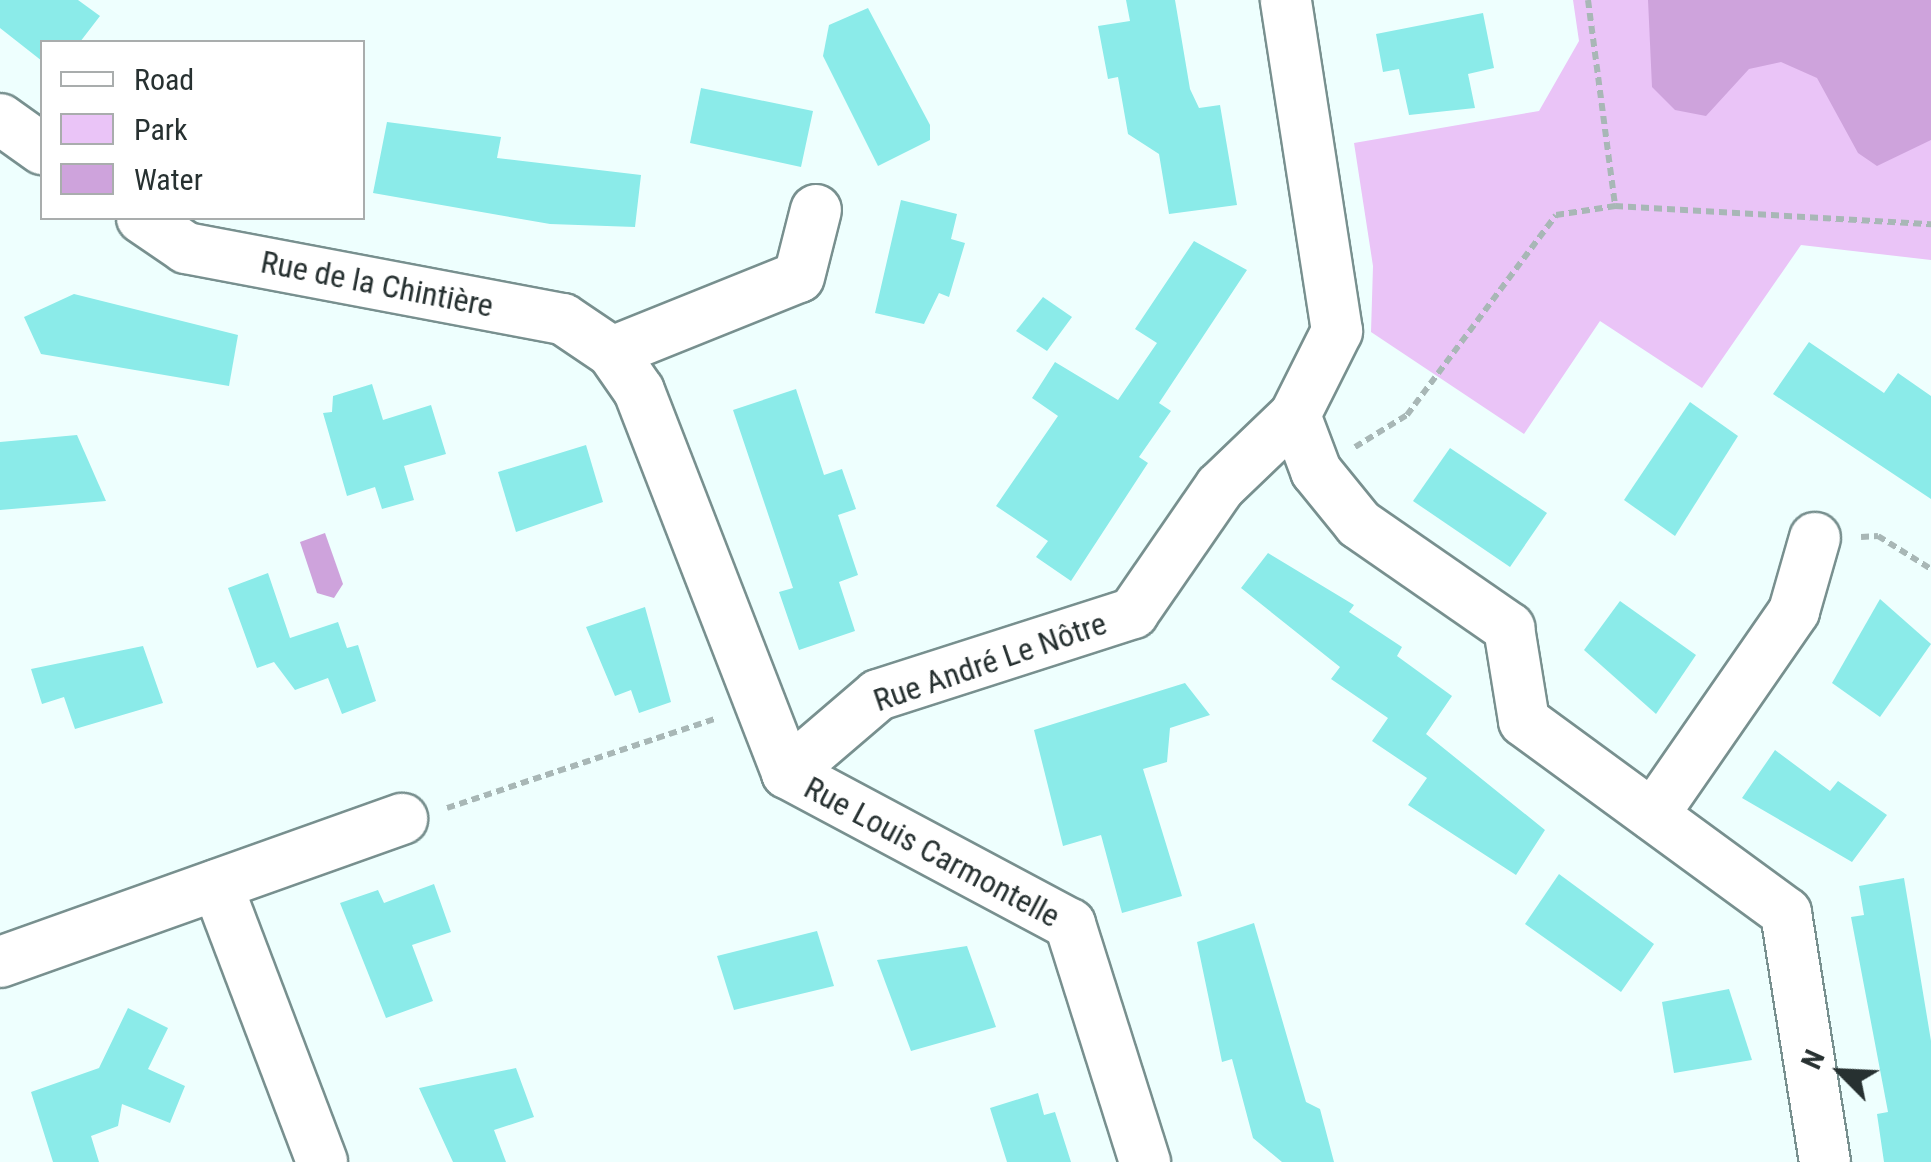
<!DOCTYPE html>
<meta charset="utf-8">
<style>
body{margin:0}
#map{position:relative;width:1931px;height:1162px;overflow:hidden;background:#eefffe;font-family:"Roboto Condensed",sans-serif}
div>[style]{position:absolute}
.green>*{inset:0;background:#eac4f7}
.water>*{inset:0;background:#cea3dc}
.building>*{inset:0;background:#8bebe9}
.path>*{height:6px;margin-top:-3px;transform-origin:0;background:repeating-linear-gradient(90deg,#a8b7b6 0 8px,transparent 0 13px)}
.roads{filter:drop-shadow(2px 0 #78908f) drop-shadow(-2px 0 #78908f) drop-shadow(0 2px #78908f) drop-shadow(0 -2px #78908f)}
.minor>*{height:50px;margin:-25px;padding:0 25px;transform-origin:25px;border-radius:25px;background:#fff}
span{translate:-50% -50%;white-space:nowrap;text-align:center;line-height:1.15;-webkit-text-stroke:9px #fff;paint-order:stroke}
.street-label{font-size:32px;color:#273131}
.legend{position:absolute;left:40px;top:40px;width:325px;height:180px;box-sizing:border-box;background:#fff;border:2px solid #a9adad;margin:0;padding:12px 18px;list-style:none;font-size:30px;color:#273131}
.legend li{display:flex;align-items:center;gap:20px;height:50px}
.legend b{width:50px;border:2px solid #a9adad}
.north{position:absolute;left:1791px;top:1022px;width:100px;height:100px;-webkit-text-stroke:8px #fff;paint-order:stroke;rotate:294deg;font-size:28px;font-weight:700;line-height:40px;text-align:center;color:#273131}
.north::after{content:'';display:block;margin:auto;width:35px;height:45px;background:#273131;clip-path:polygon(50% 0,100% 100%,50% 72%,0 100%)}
</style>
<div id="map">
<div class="green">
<div style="clip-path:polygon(1573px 0,1931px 0,1931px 260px,1801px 245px,1702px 388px,1600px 321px,1524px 434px,1371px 332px,1373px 266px,1354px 143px,1539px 111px,1579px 41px)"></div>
</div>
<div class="water">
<div style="clip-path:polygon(1648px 0,1931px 0,1931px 140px,1877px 166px,1858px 153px,1817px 78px,1781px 62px,1749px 69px,1706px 116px,1675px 110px,1652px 87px)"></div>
<div style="clip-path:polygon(325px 533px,343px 584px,334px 598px,317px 593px,300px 542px)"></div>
</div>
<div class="building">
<div style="clip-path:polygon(0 0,78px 0,100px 16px,80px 42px,42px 42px,42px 61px,0 28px)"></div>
<div style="clip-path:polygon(1126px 0,1175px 0,1190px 89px,1199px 108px,1220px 105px,1237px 205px,1169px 214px,1159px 154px,1128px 134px,1118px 77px,1108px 79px,1098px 26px,1130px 21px)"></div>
<div style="clip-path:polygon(868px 8px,930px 125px,930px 140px,878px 166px,823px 56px,829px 25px)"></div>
<div style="clip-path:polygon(1483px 13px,1494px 68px,1468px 74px,1475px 108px,1409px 115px,1399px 69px,1383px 72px,1376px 34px)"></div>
<div style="clip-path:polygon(701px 88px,813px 111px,801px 167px,690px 143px)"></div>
<div style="clip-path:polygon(387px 122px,501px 137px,497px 158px,641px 175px,635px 227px,550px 224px,373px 193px)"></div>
<div style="clip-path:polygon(901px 200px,957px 214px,951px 239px,965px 243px,949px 297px,939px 293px,924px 324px,875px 313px)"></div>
<div style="clip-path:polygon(1194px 241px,1247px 270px,1159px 403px,1171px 411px,1139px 457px,1148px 463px,1071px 581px,1036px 557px,1048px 541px,996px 506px,1058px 416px,1032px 398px,1055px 362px,1118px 400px,1157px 343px,1135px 329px)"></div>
<div style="clip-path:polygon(74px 294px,238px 335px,229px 386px,41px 354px,24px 317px)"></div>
<div style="clip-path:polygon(1043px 297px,1072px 317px,1047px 351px,1016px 331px)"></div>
<div style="clip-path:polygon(1809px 342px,1884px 393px,1898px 373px,1931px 396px,1931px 499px,1773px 394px)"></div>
<div style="clip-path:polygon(372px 384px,383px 420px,431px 405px,446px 454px,404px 466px,414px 500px,382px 509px,375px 487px,347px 496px,323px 413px,332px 412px,333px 396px)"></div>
<div style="clip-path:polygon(796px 389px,824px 475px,842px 469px,856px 509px,838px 515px,858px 575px,839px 582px,855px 631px,799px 650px,779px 592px,793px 588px,733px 410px)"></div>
<div style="clip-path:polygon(1690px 402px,1738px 436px,1675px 536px,1624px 500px)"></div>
<div style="clip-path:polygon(77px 435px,106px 501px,0 510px,0 442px)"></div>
<div style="clip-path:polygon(586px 445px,603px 502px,516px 532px,498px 472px)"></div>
<div style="clip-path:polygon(1450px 448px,1547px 513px,1510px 567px,1413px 501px)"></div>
<div style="clip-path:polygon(1268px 553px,1354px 605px,1349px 612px,1402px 647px,1397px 656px,1452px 696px,1426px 734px,1545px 830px,1516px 875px,1408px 805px,1427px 778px,1372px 741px,1388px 718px,1331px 679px,1340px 667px,1241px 588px)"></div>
<div style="clip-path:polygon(268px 573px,290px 638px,338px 622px,347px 648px,358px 645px,376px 701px,342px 714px,328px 678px,295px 690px,274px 662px,257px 668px,228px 588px)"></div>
<div style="clip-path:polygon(1880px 599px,1931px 644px,1880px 717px,1832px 683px)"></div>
<div style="clip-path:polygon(1620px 601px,1696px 655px,1656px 714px,1584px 650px)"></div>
<div style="clip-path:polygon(645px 607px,671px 702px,639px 713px,631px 690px,615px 696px,586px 627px)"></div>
<div style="clip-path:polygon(143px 646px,163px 703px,75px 729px,64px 697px,42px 704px,31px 669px)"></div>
<div style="clip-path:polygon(1185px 683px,1210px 715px,1170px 728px,1167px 762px,1143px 769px,1182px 896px,1122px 913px,1101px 835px,1063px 846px,1034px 730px)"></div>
<div style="clip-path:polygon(1775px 750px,1830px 791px,1838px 781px,1887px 815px,1852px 862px,1742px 798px)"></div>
<div style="clip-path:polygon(1559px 874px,1654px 944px,1621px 992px,1525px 924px)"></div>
<div style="clip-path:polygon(1904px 878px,1931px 1041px,1931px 1162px,1884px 1162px,1877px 1114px,1888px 1112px,1851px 917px,1864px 915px,1859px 886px)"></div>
<div style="clip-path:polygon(434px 884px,451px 932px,412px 945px,433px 1001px,386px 1018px,340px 903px,378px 890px,384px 903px)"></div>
<div style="clip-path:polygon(1254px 923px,1306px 1102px,1320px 1109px,1334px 1162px,1282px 1162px,1253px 1138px,1232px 1059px,1222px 1062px,1197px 942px)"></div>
<div style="clip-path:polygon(817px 931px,834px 986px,734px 1010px,717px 956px)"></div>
<div style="clip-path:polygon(967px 946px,996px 1027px,911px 1051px,877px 960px)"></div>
<div style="clip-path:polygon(1729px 989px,1752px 1060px,1674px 1073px,1662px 1002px)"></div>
<div style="clip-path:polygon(128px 1008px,168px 1028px,148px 1069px,185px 1086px,170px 1123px,122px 1104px,118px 1126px,91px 1136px,99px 1162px,53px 1162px,31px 1092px,99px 1068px)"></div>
<div style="clip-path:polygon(516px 1068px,534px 1117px,494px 1130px,506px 1162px,453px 1162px,419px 1088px)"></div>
<div style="clip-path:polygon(1038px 1093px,1044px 1115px,1055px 1112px,1071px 1162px,1007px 1162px,990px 1108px)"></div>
</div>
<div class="path">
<div style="left:1588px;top:0;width:208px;rotate:82.5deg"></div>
<div style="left:1355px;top:447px;width:61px;rotate:-31.6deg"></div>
<div style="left:1407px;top:415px;width:249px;rotate:-53.3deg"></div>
<div style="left:1556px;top:215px;width:60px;rotate:-8.7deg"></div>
<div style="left:1615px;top:206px;width:317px;rotate:3.3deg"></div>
<div style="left:1861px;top:537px;width:17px;rotate:-3deg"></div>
<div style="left:1878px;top:536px;width:62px;rotate:31.9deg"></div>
<div style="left:447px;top:808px;width:282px;rotate:-18.4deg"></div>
</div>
<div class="roads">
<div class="minor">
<div style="left:0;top:119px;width:52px;rotate:35.5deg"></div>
<div style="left:142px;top:218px;width:53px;rotate:34.3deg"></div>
<div style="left:186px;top:248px;width:384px;rotate:10.7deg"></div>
<div style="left:563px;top:319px;width:59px;rotate:34deg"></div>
<div style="left:612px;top:352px;width:47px;rotate:55.3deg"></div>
<div style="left:639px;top:391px;width:410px;rotate:68.8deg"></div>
<div style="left:612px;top:352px;width:201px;rotate:-21.9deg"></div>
<div style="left:799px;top:277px;width:69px;rotate:-75.8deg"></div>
<div style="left:1295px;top:415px;width:60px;rotate:69.4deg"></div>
<div style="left:1316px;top:471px;width:68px;rotate:50.9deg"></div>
<div style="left:1359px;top:524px;width:183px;rotate:34.7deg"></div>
<div style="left:1509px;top:628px;width:94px;rotate:80.8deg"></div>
<div style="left:1524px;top:721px;width:325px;rotate:36.2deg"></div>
<div style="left:1786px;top:913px;width:252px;rotate:81.1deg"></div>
<div style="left:787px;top:773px;width:120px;rotate:-40.6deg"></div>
<div style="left:878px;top:695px;width:268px;rotate:-17.8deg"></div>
<div style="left:1133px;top:613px;width:153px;rotate:-55.4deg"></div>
<div style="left:1220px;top:487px;width:104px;rotate:-43.8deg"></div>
<div style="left:1295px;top:415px;width:94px;rotate:-63.4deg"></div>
<div style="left:1337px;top:331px;width:335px;rotate:-98.8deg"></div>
<div style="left:787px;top:773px;width:321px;rotate:28.1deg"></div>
<div style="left:1070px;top:924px;width:250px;rotate:72.5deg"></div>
<div style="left:1653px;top:815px;width:248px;rotate:-55.3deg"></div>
<div style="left:1794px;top:611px;width:76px;rotate:-74deg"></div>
<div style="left:217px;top:885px;width:296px;rotate:69.2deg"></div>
<div style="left:0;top:962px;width:427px;rotate:-19.6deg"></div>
</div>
</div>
<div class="street-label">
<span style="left:377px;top:284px;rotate:11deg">Rue de la Chintière</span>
<span style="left:990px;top:662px;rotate:-19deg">Rue André Le Nôtre</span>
<span style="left:932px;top:852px;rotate:28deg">Rue Louis Carmontelle</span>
</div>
<ul class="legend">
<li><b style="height:12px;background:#fff"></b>Road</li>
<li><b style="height:28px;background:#eac4f7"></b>Park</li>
<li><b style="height:28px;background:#cea3dc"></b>Water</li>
</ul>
<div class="north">N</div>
</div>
